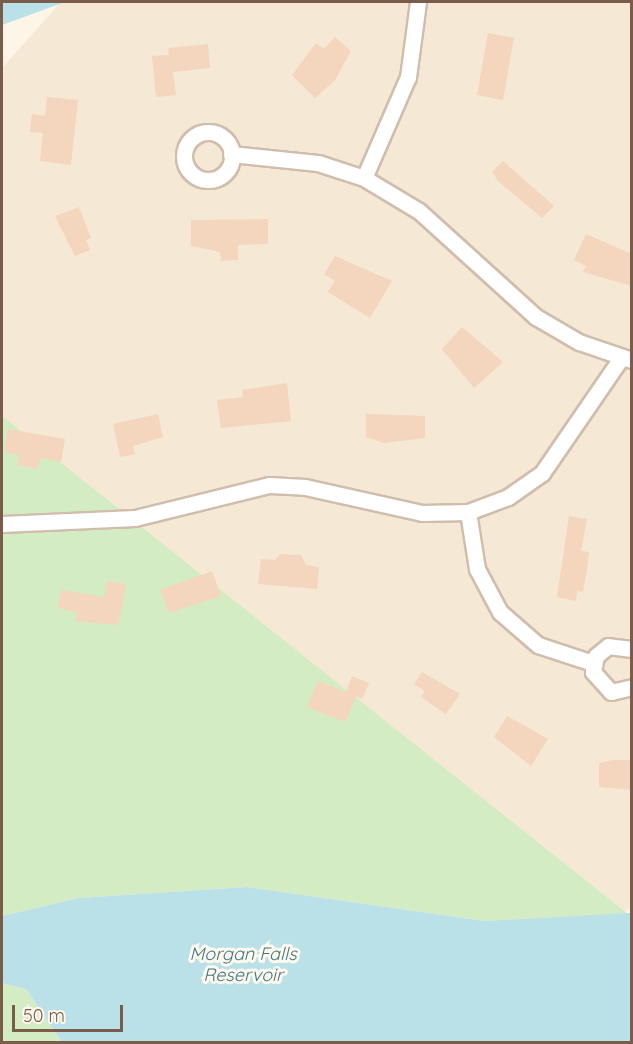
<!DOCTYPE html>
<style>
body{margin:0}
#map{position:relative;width:633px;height:1044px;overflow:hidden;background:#fdf5e7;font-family:Quicksand,sans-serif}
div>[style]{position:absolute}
.residential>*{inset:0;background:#f5e8d5}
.green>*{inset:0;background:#d3ecc4}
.water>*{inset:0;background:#bae0e8}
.building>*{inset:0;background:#f4d5bd}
.roads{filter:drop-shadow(2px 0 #d0bdac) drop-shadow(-2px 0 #d0bdac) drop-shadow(0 2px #d0bdac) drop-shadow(0 -2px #d0bdac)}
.street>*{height:15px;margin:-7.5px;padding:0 7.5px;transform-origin:7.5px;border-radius:7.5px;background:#fff}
.street>.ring{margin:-7.5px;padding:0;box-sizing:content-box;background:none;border:15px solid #fff;border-radius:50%}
span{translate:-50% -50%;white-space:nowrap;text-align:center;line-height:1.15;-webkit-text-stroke:6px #fff9ee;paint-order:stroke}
.water-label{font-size:18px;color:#3f7786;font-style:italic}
.frame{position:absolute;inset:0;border:3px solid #795c4a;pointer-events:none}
.scale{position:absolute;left:12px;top:1005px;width:111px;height:27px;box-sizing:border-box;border:3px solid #795c4a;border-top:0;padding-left:8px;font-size:18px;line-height:21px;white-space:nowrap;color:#795c4a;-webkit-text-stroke:4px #fff9ee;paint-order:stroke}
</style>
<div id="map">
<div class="residential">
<div style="clip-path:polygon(61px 2px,631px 2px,631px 908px,617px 914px,2px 851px,2px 68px)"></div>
</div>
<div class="green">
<div style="clip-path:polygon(2px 416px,628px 914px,484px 921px,247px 887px,79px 898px,2px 916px)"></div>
<div style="clip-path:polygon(2px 983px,26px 989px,62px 1042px,2px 1042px)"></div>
</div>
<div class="water">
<div style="clip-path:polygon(2px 2px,65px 2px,2px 25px)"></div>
<div style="clip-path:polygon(247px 887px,484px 921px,631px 913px,631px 1042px,62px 1042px,26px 989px,2px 983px,2px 916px,79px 898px)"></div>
</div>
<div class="building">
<div style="clip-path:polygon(488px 33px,514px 38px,503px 100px,477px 95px)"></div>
<div style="clip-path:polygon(335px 37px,351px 51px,335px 80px,315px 98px,292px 75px,316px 43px,324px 49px)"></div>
<div style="clip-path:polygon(208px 44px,210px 68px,173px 72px,176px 95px,156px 97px,152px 56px,169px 55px,168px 48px)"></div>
<div style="clip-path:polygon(47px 97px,78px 100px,71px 165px,40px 161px,43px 133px,30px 132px,32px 114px,45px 116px)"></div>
<div style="clip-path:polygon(503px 161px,554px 206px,542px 218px,499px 182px,492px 172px)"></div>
<div style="clip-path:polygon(79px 207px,91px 238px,86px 240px,90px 250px,75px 256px,55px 216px)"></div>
<div style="clip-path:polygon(268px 219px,268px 244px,238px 245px,238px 260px,221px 261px,220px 252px,191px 246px,191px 220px)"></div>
<div style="clip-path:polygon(586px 234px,632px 254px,632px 286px,583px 272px,586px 266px,574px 260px)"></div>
<div style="clip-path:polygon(335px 256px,392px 281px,370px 318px,328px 292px,335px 281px,324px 274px)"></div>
<div style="clip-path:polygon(462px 327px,503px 362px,474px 388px,442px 349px)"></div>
<div style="clip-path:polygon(287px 383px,291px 421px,221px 428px,217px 400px,243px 397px,242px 390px)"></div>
<div style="clip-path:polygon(158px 414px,163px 437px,133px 446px,135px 454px,120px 457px,113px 424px)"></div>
<div style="clip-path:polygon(366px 414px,425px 416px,425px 438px,384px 443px,366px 437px)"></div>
<div style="clip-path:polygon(8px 429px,65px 439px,61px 462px,40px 458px,38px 469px,17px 465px,19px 455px,4px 452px)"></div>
<div style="clip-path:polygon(569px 516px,587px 519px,581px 551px,589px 552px,587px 569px,583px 592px,577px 591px,576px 601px,557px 597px)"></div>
<div style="clip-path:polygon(280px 554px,301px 555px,306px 565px,319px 567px,317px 589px,258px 584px,261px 559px,275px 560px)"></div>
<div style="clip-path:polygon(212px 571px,221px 596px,169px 613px,160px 590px)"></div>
<div style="clip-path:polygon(107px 581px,126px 584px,118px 625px,75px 621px,77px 612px,58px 608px,61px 590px,104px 597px)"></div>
<div style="clip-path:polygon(422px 672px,460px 694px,446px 714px,421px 697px,425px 691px,414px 684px)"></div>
<div style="clip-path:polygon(352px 676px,369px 683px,362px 699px,356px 696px,345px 722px,307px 707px,318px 681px,351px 694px,346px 692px)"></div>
<div style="clip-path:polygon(507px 716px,548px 739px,531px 766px,494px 737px)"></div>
<div style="clip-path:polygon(613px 760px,632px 760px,632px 790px,599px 787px,599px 763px)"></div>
</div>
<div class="roads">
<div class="street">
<div class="ring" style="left:184px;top:132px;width:33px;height:33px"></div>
<div style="left:231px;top:154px;width:87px;rotate:5.9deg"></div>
<div style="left:318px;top:163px;width:48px;rotate:18.1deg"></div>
<div style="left:364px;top:178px;width:64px;rotate:31deg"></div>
<div style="left:419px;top:211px;width:158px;rotate:42.2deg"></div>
<div style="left:536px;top:317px;width:50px;rotate:30.2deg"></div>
<div style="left:579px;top:342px;width:56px;rotate:18.8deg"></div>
<div style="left:364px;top:178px;width:110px;rotate:-66.5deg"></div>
<div style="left:408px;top:77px;width:76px;rotate:-82.4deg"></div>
<div style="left:468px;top:512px;width:58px;rotate:81deg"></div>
<div style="left:477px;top:569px;width:49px;rotate:61.9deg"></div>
<div style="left:500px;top:612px;width:50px;rotate:41deg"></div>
<div style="left:538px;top:645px;width:58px;rotate:18.1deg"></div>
<div style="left:2px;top:524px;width:133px;rotate:-2.6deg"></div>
<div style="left:135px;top:518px;width:138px;rotate:-13.8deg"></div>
<div style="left:269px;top:485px;width:36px;rotate:3deg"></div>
<div style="left:305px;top:487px;width:120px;rotate:12.5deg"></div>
<div style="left:422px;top:513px;width:46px;rotate:-1.2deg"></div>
<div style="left:468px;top:512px;width:43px;rotate:-20.6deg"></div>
<div style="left:508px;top:497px;width:42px;rotate:-35.2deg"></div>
<div style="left:542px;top:473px;width:140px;rotate:-55.5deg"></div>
<div style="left:632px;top:649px;width:24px;rotate:-173deg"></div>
<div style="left:608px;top:646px;width:16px;rotate:140deg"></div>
<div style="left:596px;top:656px;width:16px;rotate:101deg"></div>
<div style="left:593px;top:672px;width:27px;rotate:48deg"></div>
<div style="left:611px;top:692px;width:22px;rotate:-13deg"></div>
</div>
</div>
<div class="water-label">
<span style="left:243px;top:965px">Morgan Falls<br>Reservoir</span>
</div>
<div class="frame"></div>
<div class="scale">50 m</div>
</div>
